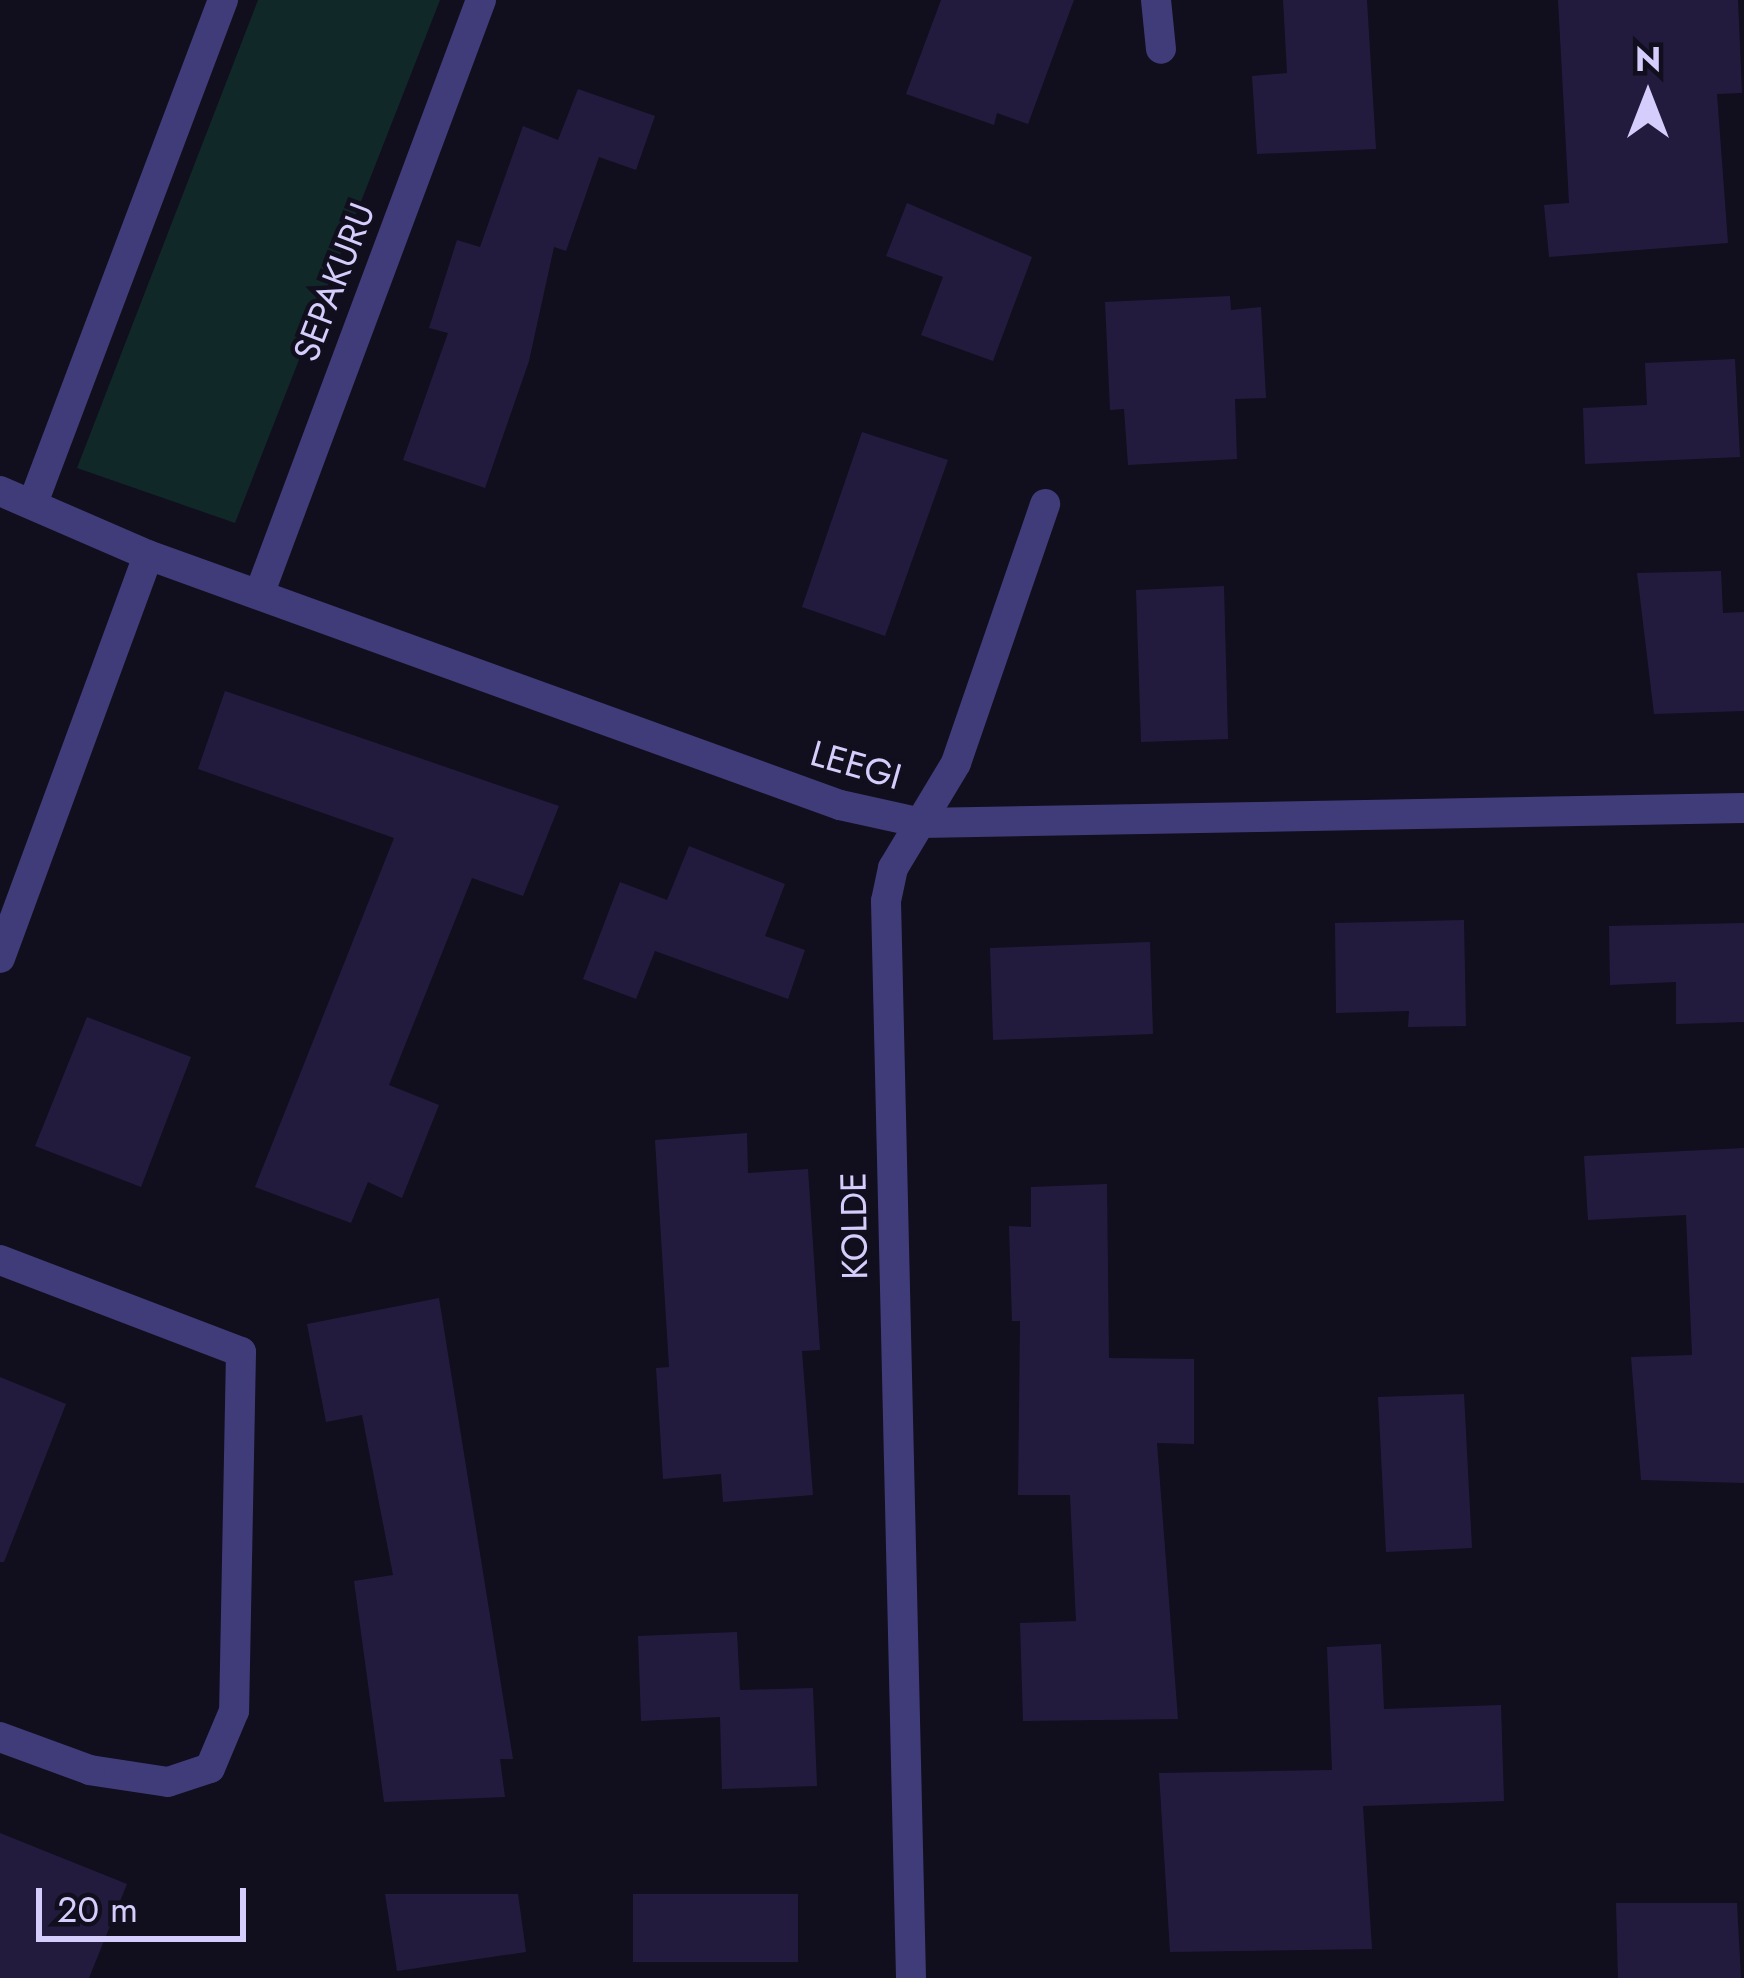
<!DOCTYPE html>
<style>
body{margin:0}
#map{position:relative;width:1744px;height:1978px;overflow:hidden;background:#110e1e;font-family:Jost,sans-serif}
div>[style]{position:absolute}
.green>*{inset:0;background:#112828}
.building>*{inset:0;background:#231b3e}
.minor>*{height:30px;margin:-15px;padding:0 15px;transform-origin:15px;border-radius:15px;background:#403c7a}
span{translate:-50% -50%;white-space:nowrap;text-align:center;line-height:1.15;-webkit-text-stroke:9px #110e1e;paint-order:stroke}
.street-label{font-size:36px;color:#d5cefc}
.north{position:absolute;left:1588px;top:36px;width:120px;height:120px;-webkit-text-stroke:9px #110e1e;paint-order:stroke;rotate:0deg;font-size:33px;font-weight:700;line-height:48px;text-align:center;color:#d5cefc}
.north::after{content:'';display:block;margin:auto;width:42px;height:54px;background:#d5cefc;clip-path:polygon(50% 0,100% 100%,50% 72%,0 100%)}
.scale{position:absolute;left:36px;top:1888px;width:210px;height:54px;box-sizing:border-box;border:6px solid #d5cefc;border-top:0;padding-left:15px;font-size:36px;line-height:42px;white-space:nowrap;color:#d5cefc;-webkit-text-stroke:9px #110e1e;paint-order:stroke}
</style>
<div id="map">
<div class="green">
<div style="clip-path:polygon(258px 0,440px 0,235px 523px,77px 468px)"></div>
</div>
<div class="building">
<div style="clip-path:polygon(941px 0,1074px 0,1028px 124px,997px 113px,994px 125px,906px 94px)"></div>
<div style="clip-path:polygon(1283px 0,1367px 0,1376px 149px,1257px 154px,1252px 76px,1287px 73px)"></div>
<div style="clip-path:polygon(1558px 0,1738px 0,1742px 93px,1717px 94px,1728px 243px,1549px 257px,1544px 205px,1569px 203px)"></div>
<div style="clip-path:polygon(578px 89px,655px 116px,636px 170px,599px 157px,566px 251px,554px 247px,529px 361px,485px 488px,403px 460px,448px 333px,429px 328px,457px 240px,480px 247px,523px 126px,558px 140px)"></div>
<div style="clip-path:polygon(907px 203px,1032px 257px,993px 361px,921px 335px,943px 277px,886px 256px)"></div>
<div style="clip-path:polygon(1230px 296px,1231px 310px,1261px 307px,1266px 398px,1235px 399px,1237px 459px,1128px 465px,1124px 409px,1110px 410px,1105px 302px)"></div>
<div style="clip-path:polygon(1735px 359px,1740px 457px,1585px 464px,1583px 408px,1647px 405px,1645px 363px)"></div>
<div style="clip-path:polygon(862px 432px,948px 460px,885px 636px,802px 607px)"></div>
<div style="clip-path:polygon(1721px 571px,1723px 613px,1744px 612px,1744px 711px,1654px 714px,1637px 573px)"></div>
<div style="clip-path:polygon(1224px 586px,1228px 739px,1141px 742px,1136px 590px)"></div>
<div style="clip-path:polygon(225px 691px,559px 806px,523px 896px,472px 878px,389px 1085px,439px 1105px,402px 1198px,368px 1182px,351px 1223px,255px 1187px,394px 838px,198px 769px)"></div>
<div style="clip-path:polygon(689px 846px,785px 884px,765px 936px,805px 950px,788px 999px,655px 951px,636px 999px,583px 979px,620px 882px,667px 900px)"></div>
<div style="clip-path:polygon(1464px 920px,1466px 1026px,1408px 1027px,1409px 1011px,1336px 1013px,1335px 923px)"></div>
<div style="clip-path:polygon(1744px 923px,1744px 1022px,1676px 1024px,1676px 982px,1610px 985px,1609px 926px)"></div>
<div style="clip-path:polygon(1150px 942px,1153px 1034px,993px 1040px,990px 948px)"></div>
<div style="clip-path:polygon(87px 1017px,191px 1057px,141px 1187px,35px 1146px)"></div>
<div style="clip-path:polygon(747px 1133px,748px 1173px,808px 1169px,820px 1350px,802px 1351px,813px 1495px,723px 1502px,721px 1474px,663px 1479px,656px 1368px,669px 1367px,655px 1140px)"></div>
<div style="clip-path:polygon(1744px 1148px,1744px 1483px,1641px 1480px,1631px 1357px,1692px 1355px,1686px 1215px,1588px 1220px,1584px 1156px)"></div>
<div style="clip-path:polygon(1107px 1184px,1109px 1358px,1194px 1359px,1194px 1444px,1157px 1443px,1178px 1719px,1023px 1721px,1020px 1623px,1076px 1621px,1070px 1495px,1018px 1495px,1020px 1321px,1012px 1321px,1009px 1226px,1031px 1227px,1031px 1187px)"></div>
<div style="clip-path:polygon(439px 1298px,513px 1759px,500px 1759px,505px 1797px,384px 1802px,354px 1581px,393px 1575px,362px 1415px,326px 1422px,307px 1324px)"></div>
<div style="clip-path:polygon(0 1377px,66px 1404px,4px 1562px,0 1562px)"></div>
<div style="clip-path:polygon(1464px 1394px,1472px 1548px,1386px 1552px,1378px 1397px)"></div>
<div style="clip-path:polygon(737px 1632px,740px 1690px,813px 1688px,817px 1786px,722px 1789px,720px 1717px,641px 1721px,638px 1636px)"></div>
<div style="clip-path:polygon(1381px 1644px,1384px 1709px,1501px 1705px,1504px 1801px,1363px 1806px,1372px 1949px,1170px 1952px,1159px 1773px,1332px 1770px,1327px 1647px)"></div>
<div style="clip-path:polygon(0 1833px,127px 1884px,89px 1978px,0 1978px)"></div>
<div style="clip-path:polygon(385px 1894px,518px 1894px,526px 1952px,397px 1971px)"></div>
<div style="clip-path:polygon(633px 1894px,798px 1894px,798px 1962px,633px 1962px)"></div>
<div style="clip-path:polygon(1616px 1903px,1737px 1903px,1741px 1978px,1618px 1978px)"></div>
</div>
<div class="minor">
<div style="left:1156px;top:0;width:49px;rotate:84.2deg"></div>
<div style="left:0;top:491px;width:161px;rotate:23.4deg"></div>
<div style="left:148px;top:555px;width:736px;rotate:19.86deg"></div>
<div style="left:840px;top:805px;width:83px;rotate:12.5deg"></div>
<div style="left:921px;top:823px;width:823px;rotate:-1.04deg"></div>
<div style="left:33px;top:503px;width:538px;rotate:-69.31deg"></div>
<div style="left:260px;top:592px;width:632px;rotate:-69.53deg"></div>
<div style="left:0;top:958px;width:429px;rotate:-69.8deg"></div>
<div style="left:0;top:1260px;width:258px;rotate:20.9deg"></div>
<div style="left:241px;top:1352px;width:359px;rotate:91.1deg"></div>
<div style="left:234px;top:1711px;width:62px;rotate:112.8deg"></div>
<div style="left:210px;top:1768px;width:44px;rotate:161.6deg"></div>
<div style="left:168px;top:1782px;width:79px;rotate:-171.3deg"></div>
<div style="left:90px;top:1770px;width:96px;rotate:-159.9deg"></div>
<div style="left:911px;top:1978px;width:1077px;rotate:-91.33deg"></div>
<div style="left:886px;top:901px;width:34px;rotate:-78deg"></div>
<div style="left:893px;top:868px;width:122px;rotate:-59deg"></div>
<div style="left:956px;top:763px;width:274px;rotate:-71deg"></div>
</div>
<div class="street-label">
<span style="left:334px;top:282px;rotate:-69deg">SEPAKURU</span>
<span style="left:856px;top:765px;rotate:16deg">LEEGI</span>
<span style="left:854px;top:1226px;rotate:-91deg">KOLDE</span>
</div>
<div class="north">N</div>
<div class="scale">20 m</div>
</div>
